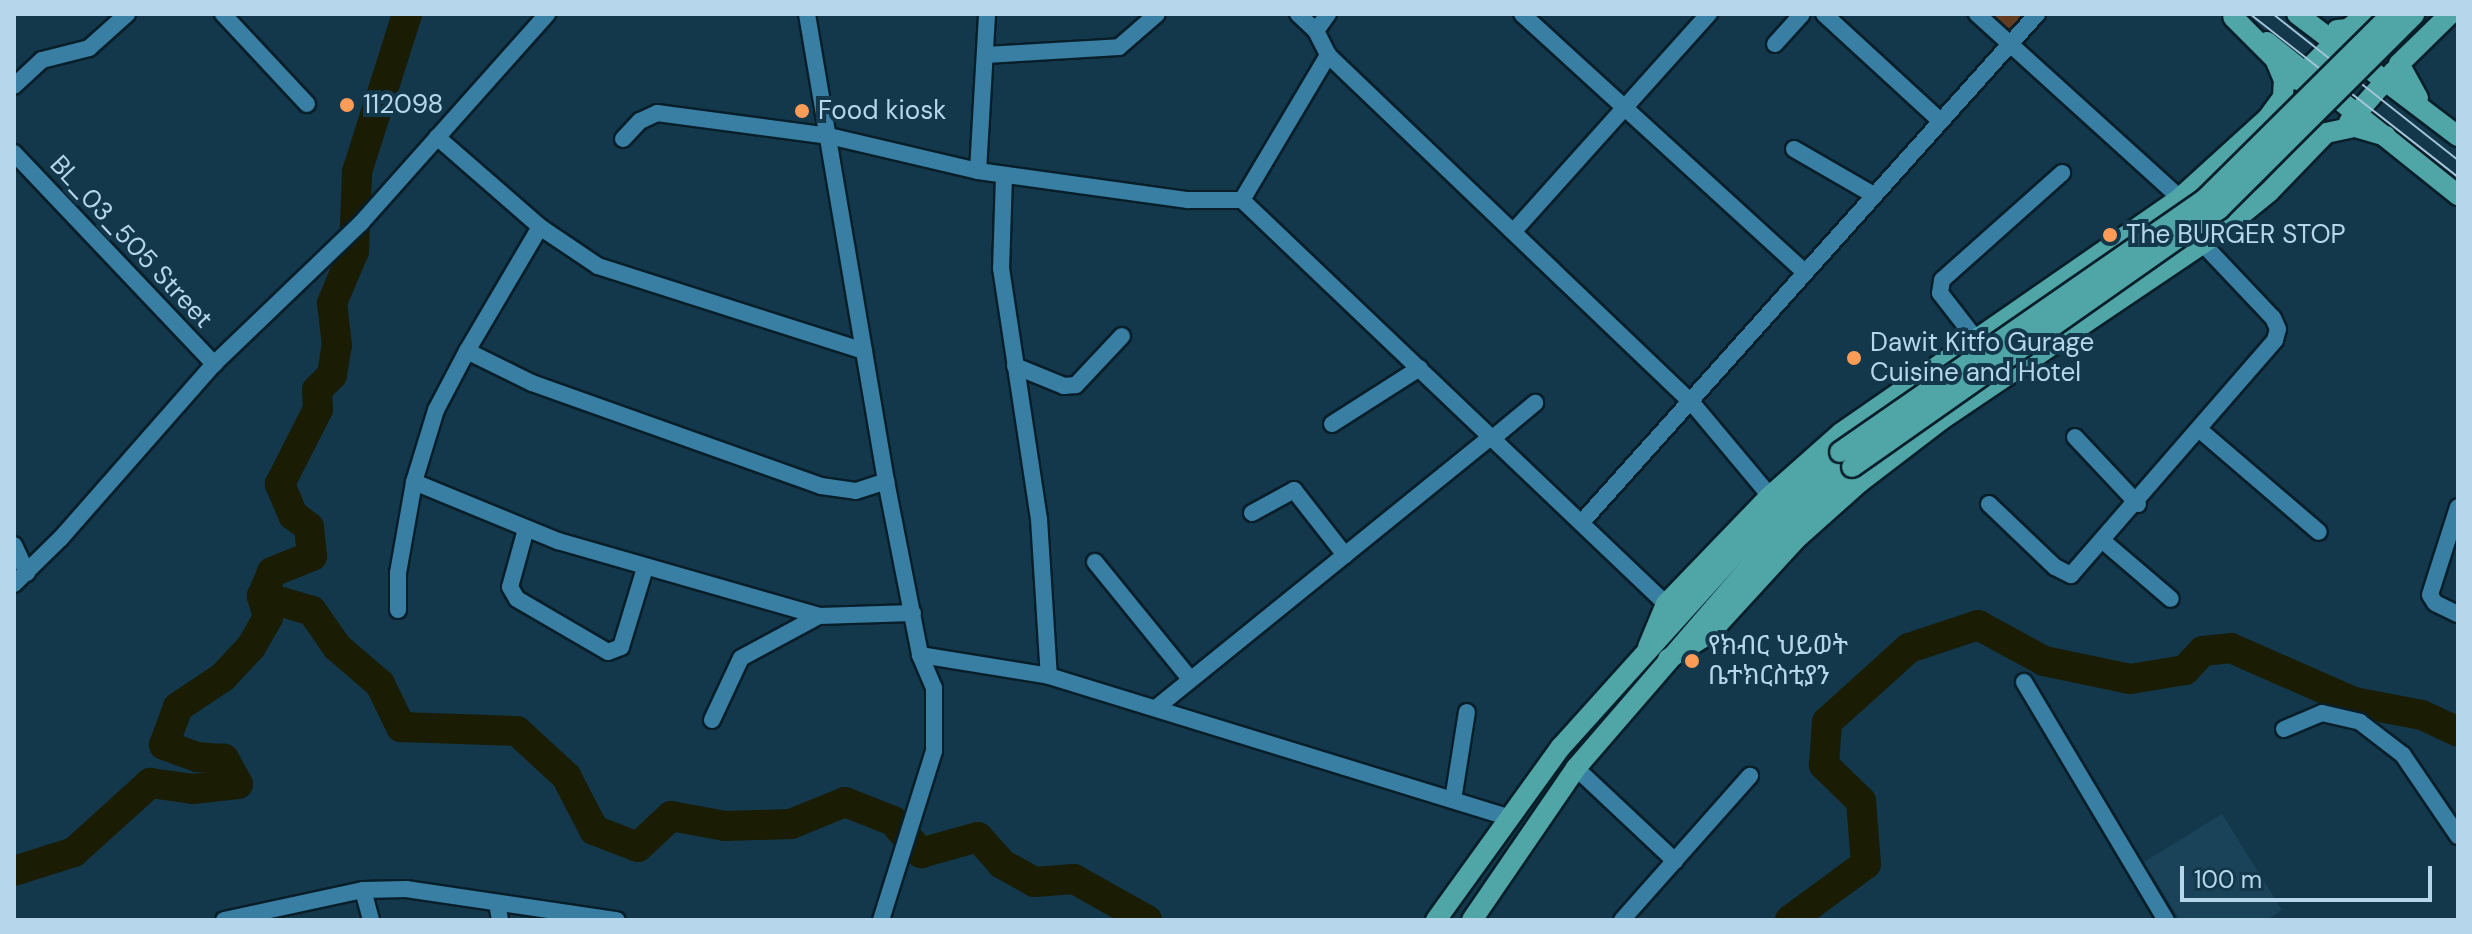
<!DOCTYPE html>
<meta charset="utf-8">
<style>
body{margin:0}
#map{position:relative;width:2472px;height:934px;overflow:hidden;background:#13384b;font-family:"DM Sans","Noto Sans Ethiopic",sans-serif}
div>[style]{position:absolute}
.built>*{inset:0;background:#1a4359}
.green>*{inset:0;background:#623c20}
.river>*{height:30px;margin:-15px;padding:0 15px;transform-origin:15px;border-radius:15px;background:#1a1c04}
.roads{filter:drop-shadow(2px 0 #081e29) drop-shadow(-2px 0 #081e29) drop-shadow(0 2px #081e29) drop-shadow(0 -2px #081e29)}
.minor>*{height:16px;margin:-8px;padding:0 8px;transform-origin:8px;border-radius:8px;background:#397ea3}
.primary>*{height:20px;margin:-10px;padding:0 10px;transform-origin:10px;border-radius:10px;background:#50a6a7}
.tram>*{height:2px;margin:-1px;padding:0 1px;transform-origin:1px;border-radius:1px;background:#a2c4d8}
.bridges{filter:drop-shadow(2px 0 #081e29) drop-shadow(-2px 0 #081e29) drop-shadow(0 2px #081e29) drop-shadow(0 -2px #081e29)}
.primary-bridge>*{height:20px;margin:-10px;padding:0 10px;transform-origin:10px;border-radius:10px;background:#50a6a7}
.dots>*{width:22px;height:22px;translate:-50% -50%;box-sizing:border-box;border:4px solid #13384b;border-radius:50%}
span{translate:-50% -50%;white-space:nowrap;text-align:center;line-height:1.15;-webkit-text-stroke:8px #13384b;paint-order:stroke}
.poi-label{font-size:26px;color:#b6d7eb}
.left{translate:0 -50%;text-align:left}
.street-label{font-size:26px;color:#b6d7eb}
.frame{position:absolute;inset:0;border:16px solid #b6d7eb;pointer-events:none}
.scale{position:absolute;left:2180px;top:866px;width:252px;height:36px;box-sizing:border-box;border:4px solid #b6d7eb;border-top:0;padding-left:10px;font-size:24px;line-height:28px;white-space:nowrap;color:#b6d7eb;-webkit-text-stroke:6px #13384b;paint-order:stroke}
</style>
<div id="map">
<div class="built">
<div style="clip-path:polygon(2222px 814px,2282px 910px,2267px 920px,2180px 920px,2144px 862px)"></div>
</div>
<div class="green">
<div style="clip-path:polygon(1990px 14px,2023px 14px,2008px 31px)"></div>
</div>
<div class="river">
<div style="left:262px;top:596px;width:52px;rotate:16.7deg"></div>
<div style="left:312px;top:611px;width:44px;rotate:55.2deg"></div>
<div style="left:337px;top:647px;width:57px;rotate:40.7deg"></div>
<div style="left:380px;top:684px;width:48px;rotate:64deg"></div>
<div style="left:401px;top:727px;width:116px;rotate:2deg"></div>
<div style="left:517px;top:731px;width:67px;rotate:42.6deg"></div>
<div style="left:566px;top:776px;width:61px;rotate:62.6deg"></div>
<div style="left:594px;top:830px;width:47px;rotate:21.1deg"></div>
<div style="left:638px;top:847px;width:45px;rotate:-43.2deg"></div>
<div style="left:671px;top:816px;width:55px;rotate:10.5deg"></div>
<div style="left:725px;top:826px;width:66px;rotate:-1.7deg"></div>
<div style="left:791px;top:824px;width:58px;rotate:-22.2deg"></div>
<div style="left:845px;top:802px;width:52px;rotate:21.6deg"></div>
<div style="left:893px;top:821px;width:43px;rotate:48.8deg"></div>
<div style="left:921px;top:853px;width:59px;rotate:-15.7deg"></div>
<div style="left:978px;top:837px;width:36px;rotate:48deg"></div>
<div style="left:1002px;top:864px;width:37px;rotate:29deg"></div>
<div style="left:1034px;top:882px;width:40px;rotate:-4.3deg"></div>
<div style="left:1074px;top:879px;width:84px;rotate:29.3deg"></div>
<div style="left:14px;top:871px;width:63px;rotate:-17.6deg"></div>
<div style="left:74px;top:852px;width:103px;rotate:-42.2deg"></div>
<div style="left:150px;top:783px;width:43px;rotate:7.9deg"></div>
<div style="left:193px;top:789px;width:45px;rotate:-6.3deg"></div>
<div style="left:238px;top:784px;width:29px;rotate:-119deg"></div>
<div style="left:224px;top:759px;width:27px;rotate:-176deg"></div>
<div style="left:197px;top:757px;width:35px;rotate:-160deg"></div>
<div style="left:164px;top:745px;width:40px;rotate:-69.8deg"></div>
<div style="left:178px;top:707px;width:54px;rotate:-33.7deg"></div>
<div style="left:223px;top:677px;width:41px;rotate:-47deg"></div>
<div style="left:251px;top:647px;width:34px;rotate:-60deg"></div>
<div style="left:268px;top:617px;width:22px;rotate:-106deg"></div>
<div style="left:262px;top:596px;width:26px;rotate:-67deg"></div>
<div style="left:272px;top:572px;width:43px;rotate:-21.8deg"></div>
<div style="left:312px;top:556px;width:29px;rotate:-96deg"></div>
<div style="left:309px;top:527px;width:20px;rotate:-143deg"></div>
<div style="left:293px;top:515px;width:34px;rotate:-113deg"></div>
<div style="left:280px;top:484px;width:84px;rotate:-63.1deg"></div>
<div style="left:318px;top:409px;width:19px;rotate:-93deg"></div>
<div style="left:317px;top:390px;width:21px;rotate:-45deg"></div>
<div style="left:332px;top:375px;width:30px;rotate:-81deg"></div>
<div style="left:337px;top:345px;width:42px;rotate:-96.8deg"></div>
<div style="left:332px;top:303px;width:56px;rotate:-67.1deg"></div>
<div style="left:354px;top:251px;width:79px;rotate:-87.8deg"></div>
<div style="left:357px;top:172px;width:166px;rotate:-72.4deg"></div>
<div style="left:1790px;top:920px;width:94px;rotate:-36.4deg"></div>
<div style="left:1866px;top:864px;width:63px;rotate:-94.5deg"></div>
<div style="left:1861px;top:801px;width:52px;rotate:-135.8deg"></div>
<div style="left:1824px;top:765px;width:43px;rotate:-86deg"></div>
<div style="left:1827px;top:722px;width:110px;rotate:-42.1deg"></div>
<div style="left:1909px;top:648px;width:73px;rotate:-18.4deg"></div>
<div style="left:1978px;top:625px;width:75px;rotate:28.6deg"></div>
<div style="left:2044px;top:661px;width:88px;rotate:11.8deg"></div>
<div style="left:2130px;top:679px;width:56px;rotate:-9.3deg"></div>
<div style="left:2185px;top:670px;width:26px;rotate:-47deg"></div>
<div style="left:2203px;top:651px;width:28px;rotate:-6deg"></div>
<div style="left:2231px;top:648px;width:134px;rotate:23.7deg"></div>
<div style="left:2354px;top:702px;width:69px;rotate:10.8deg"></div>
<div style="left:2422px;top:715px;width:40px;rotate:25deg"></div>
</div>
<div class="roads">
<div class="minor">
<div style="left:223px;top:14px;width:123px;rotate:47deg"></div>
<div style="left:807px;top:14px;width:474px;rotate:80.4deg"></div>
<div style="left:886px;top:481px;width:177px;rotate:78.9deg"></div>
<div style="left:920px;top:655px;width:36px;rotate:67deg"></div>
<div style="left:934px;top:688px;width:63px;rotate:90deg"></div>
<div style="left:934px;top:751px;width:177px;rotate:107.4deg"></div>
<div style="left:1298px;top:14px;width:25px;rotate:43deg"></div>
<div style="left:1316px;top:31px;width:27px;rotate:63deg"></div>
<div style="left:1328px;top:55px;width:505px;rotate:43.72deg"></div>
<div style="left:1693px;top:404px;width:120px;rotate:50.1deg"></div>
<div style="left:1522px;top:14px;width:383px;rotate:42.4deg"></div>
<div style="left:1824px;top:14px;width:155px;rotate:42.6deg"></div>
<div style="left:1977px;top:14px;width:274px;rotate:42.2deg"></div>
<div style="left:1316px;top:31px;width:21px;rotate:-55deg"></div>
<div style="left:1775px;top:44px;width:40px;rotate:-48deg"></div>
<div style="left:986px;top:55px;width:133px;rotate:-3.4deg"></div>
<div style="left:1119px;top:47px;width:50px;rotate:-41deg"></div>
<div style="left:14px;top:86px;width:38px;rotate:-43deg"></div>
<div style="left:42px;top:60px;width:49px;rotate:-14.3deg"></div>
<div style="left:89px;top:48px;width:51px;rotate:-41.8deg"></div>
<div style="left:437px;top:137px;width:137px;rotate:41.1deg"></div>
<div style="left:540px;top:227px;width:70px;rotate:33.9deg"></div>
<div style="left:598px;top:266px;width:279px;rotate:17.7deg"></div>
<div style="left:623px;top:139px;width:25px;rotate:-47deg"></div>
<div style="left:640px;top:121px;width:19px;rotate:-25deg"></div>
<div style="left:657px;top:113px;width:174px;rotate:7.6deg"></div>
<div style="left:829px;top:136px;width:153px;rotate:13.2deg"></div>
<div style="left:978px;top:171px;width:212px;rotate:7.9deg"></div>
<div style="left:1188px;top:200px;width:54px"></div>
<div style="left:1242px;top:200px;width:586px;rotate:43.62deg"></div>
<div style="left:1794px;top:149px;width:90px;rotate:30deg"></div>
<div style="left:14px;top:153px;width:291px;rotate:46.5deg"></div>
<div style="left:978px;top:171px;width:157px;rotate:-86.7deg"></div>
<div style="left:1004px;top:175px;width:93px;rotate:91.8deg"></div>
<div style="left:1001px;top:268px;width:254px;rotate:81.4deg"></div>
<div style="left:1039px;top:519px;width:157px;rotate:86.4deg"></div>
<div style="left:1242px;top:200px;width:169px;rotate:-59.3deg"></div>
<div style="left:1514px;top:231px;width:292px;rotate:-48.1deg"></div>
<div style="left:1975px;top:338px;width:57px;rotate:-127.9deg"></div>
<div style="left:1940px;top:293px;width:13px;rotate:-81deg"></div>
<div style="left:1942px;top:280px;width:161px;rotate:-41.7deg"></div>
<div style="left:467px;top:351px;width:144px;rotate:-59.5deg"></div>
<div style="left:1015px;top:366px;width:53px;rotate:22.2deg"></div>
<div style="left:1064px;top:386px;width:12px;rotate:-5deg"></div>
<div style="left:1076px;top:385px;width:67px;rotate:-46.8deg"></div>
<div style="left:1332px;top:424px;width:104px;rotate:-32.5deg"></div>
<div style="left:2201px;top:431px;width:155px;rotate:40.6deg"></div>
<div style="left:2075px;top:437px;width:92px;rotate:46.8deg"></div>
<div style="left:1493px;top:438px;width:55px;rotate:-39.8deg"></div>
<div style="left:414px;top:482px;width:156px;rotate:22.3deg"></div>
<div style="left:558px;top:541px;width:272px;rotate:16deg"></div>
<div style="left:819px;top:616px;width:94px;rotate:-1.8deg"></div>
<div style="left:1989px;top:504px;width:91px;rotate:43.7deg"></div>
<div style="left:2055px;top:567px;width:18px;rotate:27deg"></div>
<div style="left:2071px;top:575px;width:311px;rotate:-49deg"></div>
<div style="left:2275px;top:340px;width:11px;rotate:-75deg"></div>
<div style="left:2278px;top:329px;width:12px;rotate:-114deg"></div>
<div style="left:2273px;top:318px;width:103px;rotate:-133.4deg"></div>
<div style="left:2458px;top:507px;width:92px;rotate:107.7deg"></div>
<div style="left:2430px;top:595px;width:9px;rotate:58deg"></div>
<div style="left:2435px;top:603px;width:25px;rotate:26deg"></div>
<div style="left:1252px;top:513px;width:48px;rotate:-28.7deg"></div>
<div style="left:1294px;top:490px;width:83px;rotate:51.9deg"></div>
<div style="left:1582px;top:522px;width:682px;rotate:-48.15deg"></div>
<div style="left:526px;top:529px;width:60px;rotate:105.4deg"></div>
<div style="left:510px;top:587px;width:14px;rotate:60deg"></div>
<div style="left:517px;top:599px;width:105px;rotate:30.2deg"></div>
<div style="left:608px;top:652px;width:14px;rotate:-21deg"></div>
<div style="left:621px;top:647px;width:83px;rotate:-73.1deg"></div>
<div style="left:2103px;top:541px;width:89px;rotate:40.5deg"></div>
<div style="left:14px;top:545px;width:31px;rotate:65deg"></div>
<div style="left:1095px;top:562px;width:151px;rotate:50.9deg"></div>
<div style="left:14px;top:584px;width:66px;rotate:-44.4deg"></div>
<div style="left:61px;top:538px;width:232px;rotate:-48.7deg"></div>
<div style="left:214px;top:364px;width:204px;rotate:-43.8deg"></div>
<div style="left:361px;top:223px;width:280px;rotate:-48.3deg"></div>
<div style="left:398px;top:610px;width:37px;rotate:-90deg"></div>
<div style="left:398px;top:573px;width:92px;rotate:-80deg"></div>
<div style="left:414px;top:482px;width:75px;rotate:-73deg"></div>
<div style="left:436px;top:410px;width:67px;rotate:-62.3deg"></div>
<div style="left:467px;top:351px;width:72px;rotate:26.2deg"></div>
<div style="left:532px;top:383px;width:307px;rotate:19.6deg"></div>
<div style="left:821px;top:486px;width:35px;rotate:8deg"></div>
<div style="left:856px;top:491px;width:32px;rotate:-18deg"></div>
<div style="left:920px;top:655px;width:131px;rotate:9.2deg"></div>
<div style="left:1049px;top:676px;width:480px;rotate:17.1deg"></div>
<div style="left:2024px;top:682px;width:277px;rotate:59.2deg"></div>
<div style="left:1156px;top:708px;width:431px;rotate:-39deg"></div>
<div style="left:712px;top:720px;width:68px;rotate:-64.9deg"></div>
<div style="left:741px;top:658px;width:89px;rotate:-28.3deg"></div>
<div style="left:2284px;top:729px;width:41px;rotate:-22.8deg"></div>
<div style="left:2322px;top:713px;width:39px;rotate:13deg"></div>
<div style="left:2360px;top:722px;width:54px;rotate:37.5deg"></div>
<div style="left:2403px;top:755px;width:98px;rotate:55.8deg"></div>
<div style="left:1576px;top:768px;width:136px;rotate:43.2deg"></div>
<div style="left:1453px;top:800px;width:89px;rotate:-81deg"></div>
<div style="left:363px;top:890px;width:31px;rotate:75deg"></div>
<div style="left:497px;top:903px;width:17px;rotate:80deg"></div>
<div style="left:224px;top:920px;width:142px;rotate:-12.2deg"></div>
<div style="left:363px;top:890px;width:43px;rotate:-1.3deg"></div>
<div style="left:406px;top:889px;width:213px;rotate:8.4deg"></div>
<div style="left:1622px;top:920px;width:193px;rotate:-48.4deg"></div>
</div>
<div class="primary">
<div style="left:2297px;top:14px;width:202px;rotate:37.2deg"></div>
<div style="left:2337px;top:30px;width:11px;rotate:-5deg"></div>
<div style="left:2348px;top:29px;width:24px;rotate:-38deg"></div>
<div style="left:2267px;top:42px;width:245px;rotate:38.7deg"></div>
<div style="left:2297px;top:80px;width:72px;rotate:-45deg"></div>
<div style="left:2418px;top:98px;width:39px;rotate:-119deg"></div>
<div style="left:2399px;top:64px;width:71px;rotate:-44.4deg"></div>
<div style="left:2349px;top:122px;width:68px;rotate:-48.6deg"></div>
<div style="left:1648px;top:647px;width:47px;rotate:-67.3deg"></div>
<div style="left:1666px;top:604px;width:150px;rotate:-46.1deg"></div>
<div style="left:1770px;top:496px;width:95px;rotate:-41.6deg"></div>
<div style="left:1841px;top:433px;width:412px;rotate:-34.7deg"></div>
<div style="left:2180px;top:198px;width:119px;rotate:-42.3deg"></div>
<div style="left:2268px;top:118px;width:26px;rotate:-54deg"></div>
<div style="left:2283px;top:97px;width:17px;rotate:-87deg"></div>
<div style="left:2284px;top:80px;width:23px;rotate:-113deg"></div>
<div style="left:2275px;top:59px;width:59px;rotate:-135deg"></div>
<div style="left:1668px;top:659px;width:48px;rotate:-31.4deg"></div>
<div style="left:1709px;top:634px;width:129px;rotate:-47.5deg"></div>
<div style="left:1796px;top:539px;width:86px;rotate:-41.7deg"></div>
<div style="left:1860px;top:482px;width:102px;rotate:-37.4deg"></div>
<div style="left:1941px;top:420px;width:336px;rotate:-34deg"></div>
<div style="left:2220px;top:232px;width:63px;rotate:-39.2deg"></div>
<div style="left:2269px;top:192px;width:82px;rotate:-46deg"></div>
<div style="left:2326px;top:133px;width:30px;rotate:-12deg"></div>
<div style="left:2355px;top:127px;width:32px;rotate:16deg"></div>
<div style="left:1436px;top:920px;width:213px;rotate:-54.2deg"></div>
<div style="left:1561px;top:747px;width:275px;rotate:-48deg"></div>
<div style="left:1745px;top:543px;width:132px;rotate:-43.8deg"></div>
<div style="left:1472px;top:920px;width:184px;rotate:-55.6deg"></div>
<div style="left:1576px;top:768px;width:279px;rotate:-49.2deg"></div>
<div style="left:1758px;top:557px;width:130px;rotate:-43.8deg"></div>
</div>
</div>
<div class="tram">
<div style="left:2250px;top:14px;width:264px;rotate:38.1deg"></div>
<div style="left:2273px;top:14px;width:236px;rotate:38.3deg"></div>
</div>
<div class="bridges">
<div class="primary-bridge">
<div style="left:1840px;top:452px;width:444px;rotate:-34.7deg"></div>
<div style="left:2205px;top:199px;width:263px;rotate:-44.7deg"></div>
<div style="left:1852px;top:467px;width:449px;rotate:-35.1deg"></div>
<div style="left:2219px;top:209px;width:276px;rotate:-44.9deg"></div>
</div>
</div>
<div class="dots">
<div style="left:347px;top:105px;background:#fd9c56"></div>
<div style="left:802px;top:111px;background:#fd9c56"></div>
<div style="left:2110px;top:235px;background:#fd9c56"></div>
<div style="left:1854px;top:358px;background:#fd9c56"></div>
<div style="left:1692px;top:661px;background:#fd9c56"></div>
</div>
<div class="poi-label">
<span class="left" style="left:363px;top:105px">112098</span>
<span class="left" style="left:818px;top:111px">Food kiosk</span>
<span class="left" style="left:2126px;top:235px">The BURGER STOP</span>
<span class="left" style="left:1870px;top:358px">Dawit Kitfo Gurage<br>Cuisine and Hotel</span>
<span class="left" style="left:1708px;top:661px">የክብር ህይወት<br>ቤተክርስቲያን</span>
</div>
<div class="street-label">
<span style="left:131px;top:242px;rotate:47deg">BL_03_505 Street</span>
</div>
<div class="frame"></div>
<div class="scale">100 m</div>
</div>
